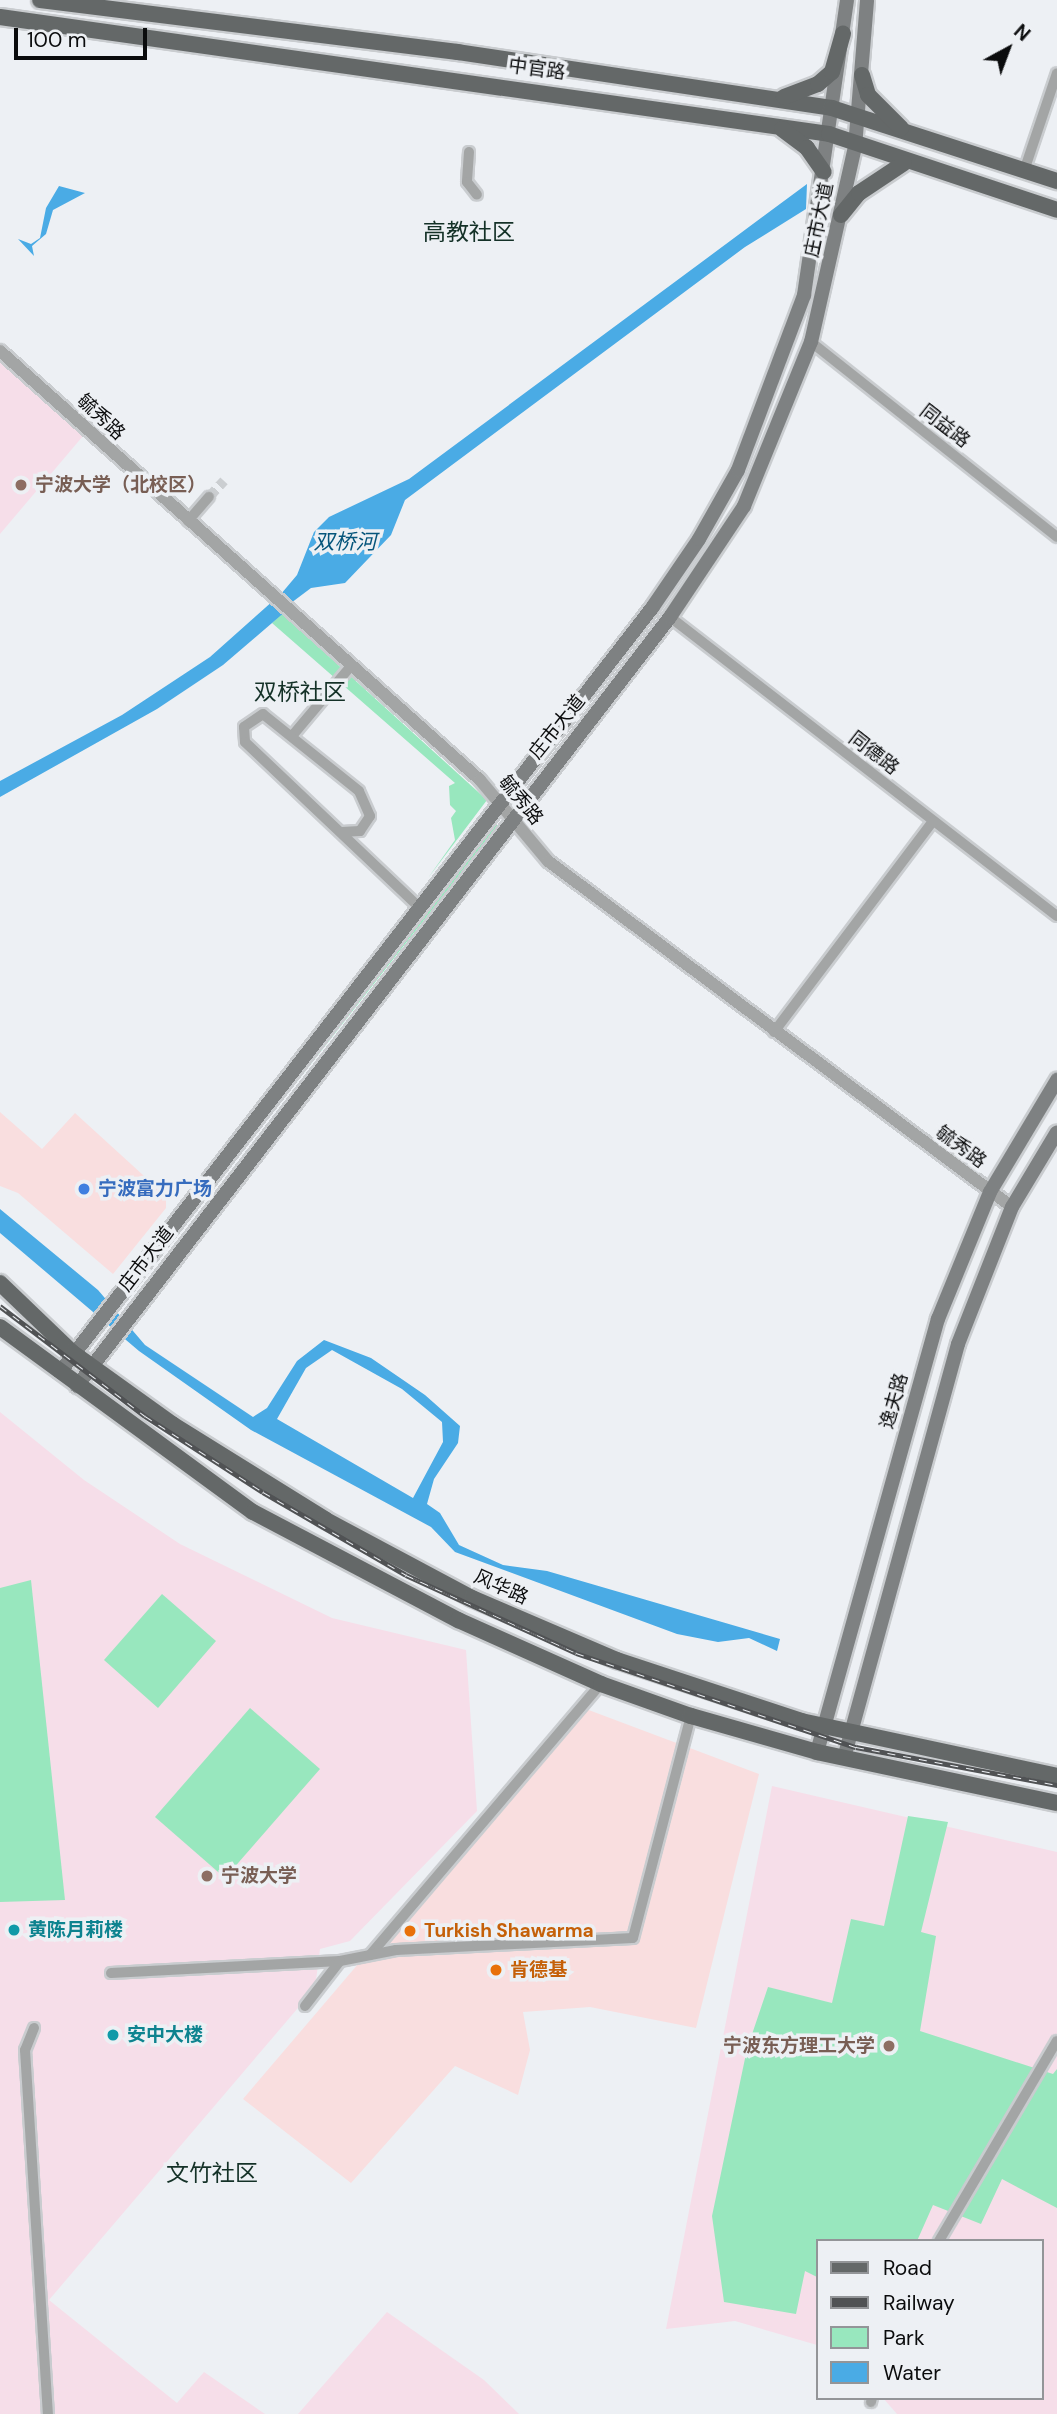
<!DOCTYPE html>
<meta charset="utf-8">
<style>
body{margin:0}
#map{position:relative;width:1057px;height:2414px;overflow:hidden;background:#edf0f4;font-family:"DM Sans","Noto Sans SC",sans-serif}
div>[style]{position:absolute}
.commercial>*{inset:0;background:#f9dedf}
.education>*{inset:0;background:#f6dee9}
.green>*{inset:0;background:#98e7be}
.water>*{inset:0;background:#4aabe5}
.minor-tunnel>*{height:10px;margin-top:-5px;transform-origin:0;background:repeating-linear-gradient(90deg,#cbced1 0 10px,transparent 0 15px)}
.roads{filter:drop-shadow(2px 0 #c9cccf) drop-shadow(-2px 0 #c9cccf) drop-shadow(0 2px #c9cccf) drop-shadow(0 -2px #c9cccf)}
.minor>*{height:10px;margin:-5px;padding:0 5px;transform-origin:5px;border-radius:5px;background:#a3a5a5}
.tertiary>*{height:12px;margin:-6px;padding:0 6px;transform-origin:6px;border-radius:6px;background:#a3a5a5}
.secondary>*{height:14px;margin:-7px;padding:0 7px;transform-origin:7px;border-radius:7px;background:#7e8182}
.primary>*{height:16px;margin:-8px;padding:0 8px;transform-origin:8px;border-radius:8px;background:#646868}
.rail>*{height:5px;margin-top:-2.5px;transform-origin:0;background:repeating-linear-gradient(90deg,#edf0f4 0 8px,#505254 0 16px);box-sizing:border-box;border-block:2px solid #505254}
.dots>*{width:19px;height:19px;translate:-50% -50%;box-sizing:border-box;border:4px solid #edf0f4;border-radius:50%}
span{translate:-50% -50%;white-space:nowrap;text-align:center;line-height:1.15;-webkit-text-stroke:7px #edf0f4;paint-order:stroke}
.street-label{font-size:19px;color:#0b0c0d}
.education-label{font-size:19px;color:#785e54;font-weight:700}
.left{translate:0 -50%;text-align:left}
.right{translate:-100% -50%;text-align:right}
.shop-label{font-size:19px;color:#366cbe;font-weight:700}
.culture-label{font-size:19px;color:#0d838f;font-weight:700}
.food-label{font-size:19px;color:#c56008;font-weight:700}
.water-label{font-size:21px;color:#06557b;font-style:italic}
.quarter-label{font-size:23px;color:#143127}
.legend{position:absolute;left:816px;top:2239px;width:228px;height:161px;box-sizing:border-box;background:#edf0f4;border:2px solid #939598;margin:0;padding:9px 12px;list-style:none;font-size:21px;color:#0b0c0d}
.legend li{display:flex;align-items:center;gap:14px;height:35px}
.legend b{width:35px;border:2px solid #939598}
.north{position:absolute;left:973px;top:14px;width:70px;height:70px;-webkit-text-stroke:5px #edf0f4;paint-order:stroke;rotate:41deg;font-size:19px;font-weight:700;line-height:28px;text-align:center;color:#0b0c0d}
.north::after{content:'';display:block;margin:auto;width:24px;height:32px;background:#0b0c0d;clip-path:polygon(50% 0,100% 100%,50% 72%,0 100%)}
.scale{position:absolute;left:14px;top:28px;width:133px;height:32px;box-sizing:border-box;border:4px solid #0b0c0d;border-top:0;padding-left:9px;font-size:21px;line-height:24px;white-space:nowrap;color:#0b0c0d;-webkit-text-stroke:5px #edf0f4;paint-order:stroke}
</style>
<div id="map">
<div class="commercial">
<div style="clip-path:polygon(0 1112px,42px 1149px,75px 1113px,166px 1196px,166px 1208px,113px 1274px,18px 1193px,0 1186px)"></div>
<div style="clip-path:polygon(578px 1706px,759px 1774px,696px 2028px,590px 2007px,523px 2012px,530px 2050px,518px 2095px,455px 2066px,351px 2183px,243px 2099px)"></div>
</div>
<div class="education">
<div style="clip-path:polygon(0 360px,83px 436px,0 534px)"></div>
<div style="clip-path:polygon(0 1412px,84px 1480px,180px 1544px,332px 1618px,466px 1650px,477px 1811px,350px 1941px,320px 1949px,315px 1988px,49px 2300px,177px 2403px,204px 2372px,265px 2414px,0 2414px)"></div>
<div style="clip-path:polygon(772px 1786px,1057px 1852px,1057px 2414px,897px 2414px,883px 2398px,1041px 2398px,1041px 2241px,817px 2241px,817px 2345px,735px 2321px,666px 2329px)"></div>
<div style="clip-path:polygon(387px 2312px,484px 2380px,519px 2414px,298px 2414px)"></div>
</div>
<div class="green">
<div style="clip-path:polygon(282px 614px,487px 800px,428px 878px,455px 840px,451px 818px,456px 811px,450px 805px,449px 786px,455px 783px,272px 623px)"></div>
<div style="clip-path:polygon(495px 823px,498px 826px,126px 1299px)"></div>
<div style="clip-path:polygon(31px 1580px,65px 1900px,0 1902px,0 1588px)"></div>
<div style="clip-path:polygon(162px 1594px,216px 1641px,158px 1708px,104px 1660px)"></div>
<div style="clip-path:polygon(250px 1708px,320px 1769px,225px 1878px,155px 1817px)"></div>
<div style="clip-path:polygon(908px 1816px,948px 1822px,921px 1932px,936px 1936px,920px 2031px,1053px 2074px,1057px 2069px,1057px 2208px,1002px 2179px,981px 2224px,933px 2205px,917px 2241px,817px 2241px,817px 2277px,805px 2271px,796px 2314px,724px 2302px,712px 2216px,747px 2049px,768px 1987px,832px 2003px,851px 1919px,884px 1926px)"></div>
</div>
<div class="water">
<div style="clip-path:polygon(807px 184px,806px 209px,745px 247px,405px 500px,391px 535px,345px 583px,311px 588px,291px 603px,281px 594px,297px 575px,314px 532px,329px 517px,409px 479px)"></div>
<div style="clip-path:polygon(59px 186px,85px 193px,53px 210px,46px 234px,32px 246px,34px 256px,18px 239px,31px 244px,40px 238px,46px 208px)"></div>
<div style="clip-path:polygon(274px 600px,286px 611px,223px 665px,157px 709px,0 797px,0 781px,122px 715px,210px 657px)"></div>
<div style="clip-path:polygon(evenodd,0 1209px,98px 1290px,145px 1345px,253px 1417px,267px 1408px,297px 1361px,324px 1340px,371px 1358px,425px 1395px,460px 1426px,458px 1443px,434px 1479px,427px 1504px,440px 1513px,459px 1545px,503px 1565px,547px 1571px,780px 1639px,777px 1651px,749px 1638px,718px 1642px,677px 1634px,455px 1552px,431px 1527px,251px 1430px,139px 1351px,0 1233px,0 1209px,332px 1350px,402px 1389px,442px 1422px,443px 1442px,413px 1498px,277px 1419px,306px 1368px,332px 1350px)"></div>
</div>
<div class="minor-tunnel">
<div style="left:209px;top:497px;width:22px;rotate:-47deg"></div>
</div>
<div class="roads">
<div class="minor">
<div style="left:469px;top:152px;width:30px;rotate:94deg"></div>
<div style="left:467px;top:182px;width:16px;rotate:52deg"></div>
<div style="left:1024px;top:171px;width:103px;rotate:-71.4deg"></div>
<div style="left:811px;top:342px;width:314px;rotate:38.4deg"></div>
<div style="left:188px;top:521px;width:32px;rotate:-49deg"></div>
<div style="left:670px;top:617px;width:489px;rotate:37.7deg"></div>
<div style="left:292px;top:736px;width:92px;rotate:-49.9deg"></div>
<div style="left:342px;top:832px;width:18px;rotate:-3deg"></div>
<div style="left:360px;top:831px;width:18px;rotate:-56deg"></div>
<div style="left:370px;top:816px;width:27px;rotate:-114deg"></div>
<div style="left:359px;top:791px;width:123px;rotate:-141.3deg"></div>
<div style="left:263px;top:714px;width:23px;rotate:146deg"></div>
<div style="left:244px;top:727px;width:15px;rotate:86deg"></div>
<div style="left:245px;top:742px;width:240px;rotate:43.5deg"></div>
<div style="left:774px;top:1032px;width:264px;rotate:-53deg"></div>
<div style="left:370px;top:1955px;width:356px;rotate:-49.6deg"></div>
<div style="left:340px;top:1961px;width:57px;rotate:-11.1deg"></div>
<div style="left:396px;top:1950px;width:237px;rotate:-2.9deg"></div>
<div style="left:633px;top:1938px;width:229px;rotate:-75.4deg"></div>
<div style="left:111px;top:1973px;width:229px;rotate:-3deg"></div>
<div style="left:340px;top:1961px;width:57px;rotate:127.9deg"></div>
<div style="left:34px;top:2028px;width:24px;rotate:112deg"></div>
<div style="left:25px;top:2050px;width:365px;rotate:86.4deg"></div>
<div style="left:939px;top:2241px;width:232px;rotate:-59.5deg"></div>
<div style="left:871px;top:2402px;width:4px;rotate:-76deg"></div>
</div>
<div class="tertiary">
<div style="left:0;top:351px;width:644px;rotate:41.79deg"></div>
<div style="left:480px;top:780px;width:106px;rotate:50deg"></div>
<div style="left:548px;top:861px;width:579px;rotate:36.71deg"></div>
</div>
<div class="secondary">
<div style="left:60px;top:1372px;width:967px;rotate:-52.23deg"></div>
<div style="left:652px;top:608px;width:83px;rotate:-55.7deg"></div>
<div style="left:699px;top:539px;width:79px;rotate:-60.5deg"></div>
<div style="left:738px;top:470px;width:187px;rotate:-69.3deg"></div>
<div style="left:804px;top:295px;width:298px;rotate:-81.7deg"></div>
<div style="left:77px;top:1386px;width:971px;rotate:-52.36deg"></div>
<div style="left:670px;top:617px;width:133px;rotate:-56.3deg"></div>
<div style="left:744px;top:506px;width:177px;rotate:-67.8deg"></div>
<div style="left:811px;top:342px;width:200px;rotate:-77.3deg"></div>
<div style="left:855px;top:147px;width:147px;rotate:-85.3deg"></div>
<div style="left:817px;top:1752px;width:450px;rotate:-74.4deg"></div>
<div style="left:938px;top:1319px;width:137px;rotate:-67.7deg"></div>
<div style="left:990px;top:1192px;width:131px;rotate:-59.1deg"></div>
<div style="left:844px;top:1758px;width:429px;rotate:-74.6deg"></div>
<div style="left:958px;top:1344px;width:147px;rotate:-68.5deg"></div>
<div style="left:1012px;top:1207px;width:87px;rotate:-59deg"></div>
</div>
<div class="primary">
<div style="left:40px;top:0;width:421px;rotate:7.1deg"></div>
<div style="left:458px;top:52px;width:378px;rotate:8.5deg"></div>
<div style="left:832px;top:108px;width:237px;rotate:18deg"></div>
<div style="left:0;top:17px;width:837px;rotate:8.03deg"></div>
<div style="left:829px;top:134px;width:240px;rotate:18.4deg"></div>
<div style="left:862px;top:75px;width:21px;rotate:73deg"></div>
<div style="left:868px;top:95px;width:47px;rotate:45deg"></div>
<div style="left:784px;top:97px;width:36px;rotate:-21deg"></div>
<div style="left:818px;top:84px;width:18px;rotate:-41deg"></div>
<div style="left:832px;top:72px;width:40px;rotate:-74deg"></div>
<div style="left:782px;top:129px;width:31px;rotate:37deg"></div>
<div style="left:807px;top:148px;width:29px;rotate:55deg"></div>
<div style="left:841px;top:215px;width:28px;rotate:-51deg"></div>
<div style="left:859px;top:193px;width:54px;rotate:-33.7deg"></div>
<div style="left:0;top:1283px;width:101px;rotate:43.8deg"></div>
<div style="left:73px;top:1353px;width:122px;rotate:35.6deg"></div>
<div style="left:172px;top:1424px;width:181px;rotate:31.9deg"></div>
<div style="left:326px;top:1520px;width:166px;rotate:28.1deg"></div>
<div style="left:472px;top:1598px;width:158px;rotate:23.2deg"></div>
<div style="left:617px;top:1660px;width:194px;rotate:18.3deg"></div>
<div style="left:801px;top:1721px;width:262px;rotate:12.1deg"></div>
<div style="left:0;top:1327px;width:313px;rotate:36.2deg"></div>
<div style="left:253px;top:1512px;width:232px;rotate:27.8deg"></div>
<div style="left:458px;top:1620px;width:157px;rotate:24.1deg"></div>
<div style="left:601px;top:1684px;width:96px;rotate:19.6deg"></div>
<div style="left:691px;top:1716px;width:131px;rotate:15.9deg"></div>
<div style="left:817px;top:1752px;width:245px;rotate:12deg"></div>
</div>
</div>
<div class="rail">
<div style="left:0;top:1306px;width:182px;rotate:37.2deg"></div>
<div style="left:145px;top:1416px;width:140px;rotate:32.8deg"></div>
<div style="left:263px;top:1492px;width:165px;rotate:30.1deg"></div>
<div style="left:406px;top:1575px;width:187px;rotate:24.6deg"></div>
<div style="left:576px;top:1653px;width:295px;rotate:18.6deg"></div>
<div style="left:856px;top:1747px;width:205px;rotate:10.7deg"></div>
</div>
<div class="dots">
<div style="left:21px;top:485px;background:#8d6e63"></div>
<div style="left:84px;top:1189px;background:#3f7fe0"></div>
<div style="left:207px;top:1876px;background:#8d6e63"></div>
<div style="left:14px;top:1930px;background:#0f9aa8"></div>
<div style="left:410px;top:1931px;background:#e8710a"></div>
<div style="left:496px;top:1970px;background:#e8710a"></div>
<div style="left:113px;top:2035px;background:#0f9aa8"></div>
<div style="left:889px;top:2046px;background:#8d6e63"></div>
</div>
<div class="street-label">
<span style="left:537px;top:69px;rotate:8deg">中官路</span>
<span style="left:819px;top:220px;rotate:-78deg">庄市大道</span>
<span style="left:101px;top:417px;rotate:43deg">毓秀路</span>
<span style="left:945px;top:426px;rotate:38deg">同益路</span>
<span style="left:557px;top:727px;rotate:-51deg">庄市大道</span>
<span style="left:874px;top:753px;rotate:38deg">同德路</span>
<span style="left:521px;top:800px;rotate:51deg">毓秀路</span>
<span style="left:961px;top:1147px;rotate:36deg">毓秀路</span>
<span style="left:146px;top:1259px;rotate:-52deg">庄市大道</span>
<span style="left:894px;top:1401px;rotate:-74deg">逸夫路</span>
<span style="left:501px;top:1587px;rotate:24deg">风华路</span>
</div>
<div class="education-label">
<span class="left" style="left:35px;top:485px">宁波大学（北校区）</span>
<span class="left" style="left:221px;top:1876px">宁波大学</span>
<span class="right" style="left:875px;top:2046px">宁波东方理工大学</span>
</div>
<div class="shop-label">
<span class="left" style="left:98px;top:1189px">宁波富力广场</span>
</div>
<div class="culture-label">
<span class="left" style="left:28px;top:1930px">黄陈月莉楼</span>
<span class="left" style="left:127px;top:2035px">安中大楼</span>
</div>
<div class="food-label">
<span class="left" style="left:424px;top:1931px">Turkish Shawarma</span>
<span class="left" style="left:510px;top:1970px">肯德基</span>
</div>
<div class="water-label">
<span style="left:345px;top:542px">双桥河</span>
</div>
<div class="quarter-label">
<span style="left:469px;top:232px">高教社区</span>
<span style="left:300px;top:692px">双桥社区</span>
<span style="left:212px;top:2173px">文竹社区</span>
</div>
<ul class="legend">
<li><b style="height:9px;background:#646868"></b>Road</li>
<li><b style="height:9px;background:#505254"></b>Railway</li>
<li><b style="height:19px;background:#98e7be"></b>Park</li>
<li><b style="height:19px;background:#4aabe5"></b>Water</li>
</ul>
<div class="north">N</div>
<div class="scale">100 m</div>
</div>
